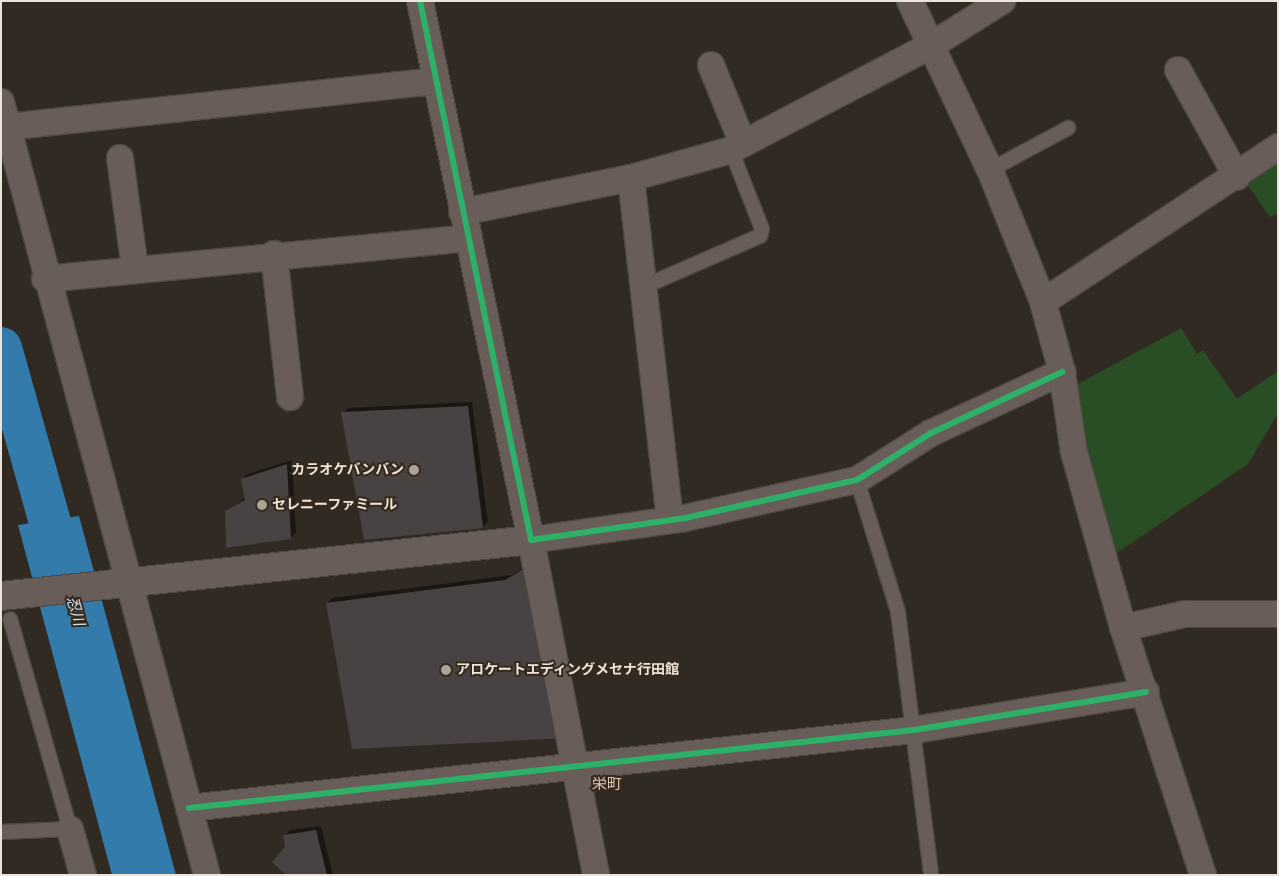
<!DOCTYPE html>
<meta charset="utf-8">
<style>
body{margin:0}
#map{position:relative;width:1279px;height:876px;overflow:hidden;background:#312a22;font-family:"Nunito Sans","Noto Sans JP",sans-serif}
div>[style]{position:absolute}
.green>*{inset:0;background:#294d24}
.water>*{inset:0;background:#327baa}
.shadow>*{inset:0;background:#0007}
.river>*{height:42px;margin:-21px;padding:0 21px;transform-origin:21px;border-radius:21px;background:#327baa}
.building>*{inset:0;background:#494242}
.roads{filter:drop-shadow(1px 0 #4d4841) drop-shadow(-1px 0 #4d4841) drop-shadow(0 1px #4d4841) drop-shadow(0 -1px #4d4841)}
.service>*{height:14px;margin:-7px;padding:0 7px;transform-origin:7px;border-radius:7px;background:#685d58}
.minor>*{height:26px;margin:-13px;padding:0 13px;transform-origin:13px;border-radius:13px;background:#685d58}
.tertiary>*{height:28px;margin:-14px;padding:0 14px;transform-origin:14px;border-radius:14px;background:#685d58}
.cycleway>*{height:6px;margin:-3px;padding:0 3px;transform-origin:3px;border-radius:3px;background:#2db169}
.dots>*{width:14px;height:14px;translate:-50% -50%;box-sizing:border-box;border:2px solid #372a1c;border-radius:50%}
span{translate:-50% -50%;white-space:nowrap;text-align:center;line-height:1.15;-webkit-text-stroke:4px #372a1c;paint-order:stroke}
.poi-label{font-size:14px;color:#ece3da;font-weight:700}
.right{translate:-100% -50%;text-align:right}
.left{translate:0 -50%;text-align:left}
.water-label{font-size:15px;color:#cfe2f0;font-style:italic}
.neighbourhood-label{font-size:15px;color:#dac9b7}
.frame{position:absolute;inset:0;border:2px solid #ece3da;pointer-events:none}
</style>
<div id="map">
<div class="green">
<div style="clip-path:polygon(1278px 161px,1278px 213px,1270px 217px,1247px 184px)"></div>
<div style="clip-path:polygon(1181px 328px,1197px 354px,1203px 350px,1237px 399px,1278px 371px,1278px 413px,1248px 464px,1114px 555px,1086px 468px,1076px 385px)"></div>
</div>
<div class="water">
<div style="clip-path:polygon(79px 516px,176px 875px,112px 875px,18px 525px)"></div>
</div>
<div class="shadow">
<div style="clip-path:polygon(472px 402px,488px 522px,483px 527px,343px 413px,348px 408px)"></div>
<div style="clip-path:polygon(292px 460px,296px 533px,290px 538px,226px 511px,246px 498px,242px 479px,248px 474px)"></div>
<div style="clip-path:polygon(540px 558px,567px 736px,327px 603px,332px 598px,512px 575px)"></div>
<div style="clip-path:polygon(321px 826px,333px 875px,288px 875px,285px 835px,290px 830px)"></div>
</div>
<div class="river">
<div style="left:1px;top:348px;width:237px;rotate:74.3deg"></div>
</div>
<div class="building">
<div style="clip-path:polygon(468px 406px,483px 528px,364px 540px,341px 412px)"></div>
<div style="clip-path:polygon(287px 464px,291px 539px,226px 548px,225px 511px,245px 500px,241px 479px)"></div>
<div style="clip-path:polygon(535px 562px,568px 738px,352px 749px,326px 603px,505px 580px)"></div>
<div style="clip-path:polygon(316px 830px,327px 875px,286px 875px,272px 862px,285px 847px,283px 835px)"></div>
</div>
<div class="roads">
<div class="service">
<div style="left:990px;top:170px;width:89px;rotate:-28.3deg"></div>
<div style="left:643px;top:287px;width:128px;rotate:-23.6deg"></div>
<div style="left:760px;top:236px;width:7px;rotate:-74deg"></div>
<div style="left:762px;top:229px;width:85px;rotate:-111.4deg"></div>
<div style="left:857px;top:480px;width:138px;rotate:72.7deg"></div>
<div style="left:898px;top:612px;width:265px;rotate:82.8deg"></div>
<div style="left:1px;top:832px;width:69px;rotate:-2.5deg"></div>
<div style="left:70px;top:829px;width:218px;rotate:-105.9deg"></div>
</div>
<div class="minor">
<div style="left:420px;top:1px;width:550px;rotate:78.36deg"></div>
<div style="left:531px;top:540px;width:156px;rotate:-8.1deg"></div>
<div style="left:685px;top:518px;width:176px;rotate:-12.5deg"></div>
<div style="left:857px;top:480px;width:88px;rotate:-32.4deg"></div>
<div style="left:931px;top:433px;width:145px;rotate:-25deg"></div>
<div style="left:910px;top:1px;width:187px;rotate:64.7deg"></div>
<div style="left:990px;top:170px;width:142px;rotate:68.1deg"></div>
<div style="left:1043px;top:302px;width:73px;rotate:74.8deg"></div>
<div style="left:1062px;top:372px;width:81px;rotate:81.5deg"></div>
<div style="left:1074px;top:452px;width:183px;rotate:74.4deg"></div>
<div style="left:711px;top:65px;width:85px;rotate:67.9deg"></div>
<div style="left:1178px;top:70px;width:122px;rotate:61.1deg"></div>
<div style="left:1px;top:102px;width:800px;rotate:75.08deg"></div>
<div style="left:6px;top:127px;width:430px;rotate:-6.1deg"></div>
<div style="left:120px;top:158px;width:112px;rotate:82.3deg"></div>
<div style="left:631px;top:178px;width:344px;rotate:83.5deg"></div>
<div style="left:462px;top:212px;width:172px;rotate:-11.4deg"></div>
<div style="left:631px;top:178px;width:104px;rotate:-15.6deg"></div>
<div style="left:731px;top:150px;width:227px;rotate:-27.6deg"></div>
<div style="left:932px;top:45px;width:83px;rotate:-32.2deg"></div>
<div style="left:274px;top:254px;width:144px;rotate:83.6deg"></div>
<div style="left:45px;top:279px;width:426px;rotate:-5.5deg"></div>
<div style="left:1043px;top:302px;width:282px;rotate:-33.4deg"></div>
<div style="left:531px;top:540px;width:341px;rotate:79deg"></div>
<div style="left:189px;top:808px;width:729px;rotate:-6.14deg"></div>
<div style="left:914px;top:730px;width:235px;rotate:-9.3deg"></div>
<div style="left:70px;top:829px;width:48px;rotate:74.2deg"></div>
<div style="left:1203px;top:875px;width:260px;rotate:-107.9deg"></div>
<div style="left:1123px;top:628px;width:64px;rotate:-12.7deg"></div>
<div style="left:1185px;top:614px;width:93px"></div>
</div>
<div class="tertiary">
<div style="left:1px;top:596px;width:533px;rotate:-6.03deg"></div>
</div>
</div>
<div class="cycleway">
<div style="left:420px;top:1px;width:550px;rotate:78.36deg"></div>
<div style="left:531px;top:540px;width:156px;rotate:-8.1deg"></div>
<div style="left:685px;top:518px;width:176px;rotate:-12.5deg"></div>
<div style="left:857px;top:480px;width:88px;rotate:-32.4deg"></div>
<div style="left:931px;top:433px;width:145px;rotate:-25deg"></div>
<div style="left:189px;top:808px;width:729px;rotate:-6.14deg"></div>
<div style="left:914px;top:730px;width:235px;rotate:-9.3deg"></div>
</div>
<div class="dots">
<div style="left:414px;top:470px;background:#aba29a"></div>
<div style="left:262px;top:505px;background:#aba29a"></div>
<div style="left:446px;top:670px;background:#aba29a"></div>
</div>
<div class="poi-label">
<span class="right" style="left:404px;top:470px">カラオケバンバン</span>
<span class="left" style="left:272px;top:505px">セレニーファミール</span>
<span class="left" style="left:456px;top:670px">アロケートエディングメセナ行田館</span>
</div>
<div class="water-label">
<span style="left:75px;top:611px;rotate:74deg">忍川</span>
</div>
<div class="neighbourhood-label">
<span style="left:607px;top:785px">栄町</span>
</div>
<div class="frame"></div>
</div>
